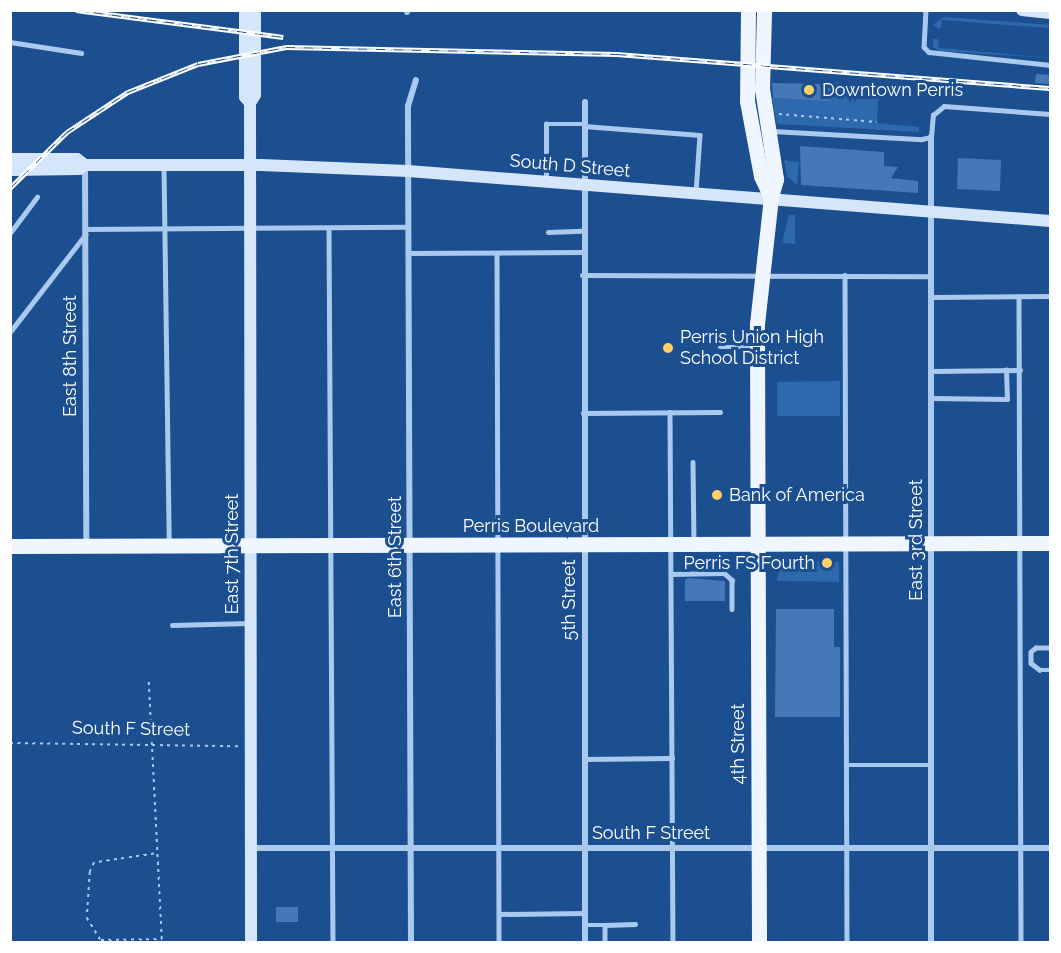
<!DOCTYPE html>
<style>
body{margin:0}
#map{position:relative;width:1061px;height:953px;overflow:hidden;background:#1b4f8f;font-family:Raleway,sans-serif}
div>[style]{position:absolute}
.green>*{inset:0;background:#2e69ad}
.building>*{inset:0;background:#4478b7}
.path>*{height:1.5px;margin-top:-0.75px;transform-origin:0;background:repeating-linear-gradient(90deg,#a9c9ee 0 3px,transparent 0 7.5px)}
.lane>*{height:4.5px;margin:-2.25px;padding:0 2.25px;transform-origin:2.25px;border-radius:2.25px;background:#a9c9ee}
.street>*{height:6px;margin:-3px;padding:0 3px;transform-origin:3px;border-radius:3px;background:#a9c9ee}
.secondary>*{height:12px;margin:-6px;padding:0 6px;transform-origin:6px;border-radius:6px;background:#d6e6fa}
.primary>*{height:15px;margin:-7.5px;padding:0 7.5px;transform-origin:7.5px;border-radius:7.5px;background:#f0f6ff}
.rail>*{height:5px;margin-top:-2.5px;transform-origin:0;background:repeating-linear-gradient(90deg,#1b4f8f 0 9px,#fff 0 18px);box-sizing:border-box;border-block:2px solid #fff}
.dots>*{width:16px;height:16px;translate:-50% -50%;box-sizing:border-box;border:3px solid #1b4f8f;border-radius:50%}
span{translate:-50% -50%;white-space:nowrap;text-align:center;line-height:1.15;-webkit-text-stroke:6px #1b4f8f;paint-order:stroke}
.poi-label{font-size:18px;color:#fff}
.left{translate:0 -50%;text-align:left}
.right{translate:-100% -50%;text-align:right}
.street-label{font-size:18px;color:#fff}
.frame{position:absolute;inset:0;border:12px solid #fff;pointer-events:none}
</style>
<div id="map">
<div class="green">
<div style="clip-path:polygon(944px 17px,1050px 25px,1050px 28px,942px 20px,940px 29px,933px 25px)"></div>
<div style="clip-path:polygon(933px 39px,938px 39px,939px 48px,1050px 58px,939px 51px,933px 47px)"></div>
<div style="clip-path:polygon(835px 82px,879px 87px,877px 123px,919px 127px,919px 132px,777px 124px,772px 98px,830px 100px)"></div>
<div style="clip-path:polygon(784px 160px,799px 162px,797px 185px,787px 176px)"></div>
<div style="clip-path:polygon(789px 215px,795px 215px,795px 244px,782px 243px)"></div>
<div style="clip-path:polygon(840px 381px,840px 416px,777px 416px,777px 382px)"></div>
<div style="clip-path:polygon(789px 561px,839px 562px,839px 582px,777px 581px,778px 574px)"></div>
</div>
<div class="building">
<div style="clip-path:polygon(1036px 74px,1050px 75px,1050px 84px,1035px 83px)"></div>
<div style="clip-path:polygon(772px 83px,820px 84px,820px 87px,831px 88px,830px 101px,773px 98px)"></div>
<div style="clip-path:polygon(800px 146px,884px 152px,884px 166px,898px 167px,891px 178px,918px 181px,918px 193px,801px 185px)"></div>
<div style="clip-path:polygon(958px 158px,1001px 160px,1000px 191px,957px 189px)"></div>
<div style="clip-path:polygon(688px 578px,725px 581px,725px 601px,685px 601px,685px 580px)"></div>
<div style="clip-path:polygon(776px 609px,834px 609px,834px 647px,840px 647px,840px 717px,775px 717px)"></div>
<div style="clip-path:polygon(276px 907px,298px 907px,298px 922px,276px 922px)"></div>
</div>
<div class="path">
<div style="left:779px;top:114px;width:98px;rotate:4.7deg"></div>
<div style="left:149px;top:682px;width:260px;rotate:87.1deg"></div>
<div style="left:10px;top:743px;width:228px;rotate:0.8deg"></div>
<div style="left:154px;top:854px;width:61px;rotate:171.5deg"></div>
<div style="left:94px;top:863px;width:10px;rotate:114deg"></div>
<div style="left:90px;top:872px;width:46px;rotate:93.7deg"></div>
<div style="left:87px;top:918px;width:26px;rotate:58deg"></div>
<div style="left:101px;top:940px;width:61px;rotate:-0.9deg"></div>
</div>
<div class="lane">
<div style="left:926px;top:10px;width:37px;rotate:93deg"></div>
<div style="left:924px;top:47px;width:7px;rotate:45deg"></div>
<div style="left:929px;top:52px;width:122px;rotate:6.1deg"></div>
<div style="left:10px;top:42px;width:72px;rotate:8.8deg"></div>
<div style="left:584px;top:126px;width:116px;rotate:4.4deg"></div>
<div style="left:700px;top:135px;width:57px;rotate:94deg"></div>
<div style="left:772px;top:131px;width:150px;rotate:3.1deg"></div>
<div style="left:922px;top:139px;width:9px;rotate:-13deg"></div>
<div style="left:931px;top:137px;width:22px;rotate:-85deg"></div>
<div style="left:933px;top:115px;width:14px;rotate:-39deg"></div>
<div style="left:944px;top:106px;width:106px;rotate:4.3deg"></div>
<div style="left:164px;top:166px;width:378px;rotate:89.2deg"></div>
<div style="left:546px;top:179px;width:55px;rotate:-90deg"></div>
<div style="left:546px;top:124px;width:38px"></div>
<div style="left:329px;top:228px;width:714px;rotate:89.68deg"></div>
<div style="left:85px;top:229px;width:323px;rotate:-0.4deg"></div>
<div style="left:548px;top:232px;width:34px;rotate:-2deg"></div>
<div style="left:10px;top:233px;width:45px;rotate:-53.1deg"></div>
<div style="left:408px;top:253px;width:174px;rotate:-0.3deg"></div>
<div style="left:497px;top:253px;width:689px;rotate:89.83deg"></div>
<div style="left:582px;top:275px;width:349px;rotate:0.2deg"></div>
<div style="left:845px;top:275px;width:667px;rotate:89.83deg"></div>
<div style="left:931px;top:297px;width:119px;rotate:-0.5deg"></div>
<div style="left:1019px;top:297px;width:645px;rotate:89.82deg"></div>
<div style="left:10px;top:332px;width:123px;rotate:-52.3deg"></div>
<div style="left:720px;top:347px;width:34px"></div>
<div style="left:931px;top:371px;width:89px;rotate:-0.6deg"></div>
<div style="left:931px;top:398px;width:76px;rotate:0.8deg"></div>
<div style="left:1007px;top:399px;width:29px;rotate:-92deg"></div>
<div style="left:670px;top:412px;width:530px;rotate:89.68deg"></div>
<div style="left:583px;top:413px;width:137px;rotate:-0.4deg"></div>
<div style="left:693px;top:462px;width:78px;rotate:89.3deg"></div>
<div style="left:671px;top:574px;width:53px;rotate:-1.1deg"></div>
<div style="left:724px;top:573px;width:11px;rotate:41deg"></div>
<div style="left:732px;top:580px;width:29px;rotate:90deg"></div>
<div style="left:172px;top:625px;width:78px;rotate:-1.5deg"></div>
<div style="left:1050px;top:648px;width:14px;rotate:180deg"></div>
<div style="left:1036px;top:648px;width:6px;rotate:141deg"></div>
<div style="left:1031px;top:652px;width:11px;rotate:90deg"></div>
<div style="left:1031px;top:663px;width:11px;rotate:38deg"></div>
<div style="left:1040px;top:670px;width:10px"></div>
<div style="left:584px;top:759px;width:88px;rotate:-0.7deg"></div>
<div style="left:846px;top:765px;width:85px"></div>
<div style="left:499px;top:914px;width:86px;rotate:-0.7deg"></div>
<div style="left:585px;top:925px;width:20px"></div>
<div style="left:605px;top:925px;width:17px;rotate:90deg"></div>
<div style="left:605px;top:925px;width:30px;rotate:-2deg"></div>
</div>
<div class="street">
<div style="left:407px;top:10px;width:2px;rotate:90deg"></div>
<div style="left:585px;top:102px;width:840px;rotate:90deg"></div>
<div style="left:931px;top:137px;width:805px;rotate:90deg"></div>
<div style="left:85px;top:165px;width:380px;rotate:89.8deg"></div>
<div style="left:251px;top:848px;width:799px"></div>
<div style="left:411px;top:942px;width:836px;rotate:-90.21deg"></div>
<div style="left:408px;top:106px;width:27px;rotate:-73deg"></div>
</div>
<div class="secondary">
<div style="left:245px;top:10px;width:87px;rotate:90deg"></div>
<div style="left:245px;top:97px;width:8px;rotate:50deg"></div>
<div style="left:250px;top:103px;width:839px;rotate:89.93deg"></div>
<div style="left:1022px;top:10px;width:28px;rotate:6deg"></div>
<div style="left:250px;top:103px;width:9px;rotate:-58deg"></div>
<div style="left:255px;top:95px;width:85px;rotate:-90deg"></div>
<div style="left:10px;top:159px;width:67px"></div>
<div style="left:77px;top:159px;width:10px;rotate:37deg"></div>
<div style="left:10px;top:170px;width:69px;rotate:-0.8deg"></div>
<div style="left:79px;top:169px;width:7px;rotate:-34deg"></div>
<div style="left:85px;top:165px;width:176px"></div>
<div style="left:261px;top:165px;width:147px;rotate:2.3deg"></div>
<div style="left:408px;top:171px;width:644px;rotate:4.45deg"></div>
</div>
<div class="primary">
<div style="left:748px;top:10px;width:91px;rotate:90.6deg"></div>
<div style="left:747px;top:101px;width:76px;rotate:79.4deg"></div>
<div style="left:761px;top:176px;width:23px;rotate:65deg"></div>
<div style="left:10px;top:546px;width:1040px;rotate:-0.17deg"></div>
<div style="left:759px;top:942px;width:618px;rotate:-90.19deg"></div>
<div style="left:757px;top:324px;width:128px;rotate:-83.7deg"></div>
<div style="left:771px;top:197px;width:19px;rotate:-74deg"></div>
<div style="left:776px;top:179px;width:91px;rotate:-98.8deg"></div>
<div style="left:762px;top:89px;width:79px;rotate:-88.5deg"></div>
</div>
<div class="rail">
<div style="left:76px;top:10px;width:209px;rotate:7.4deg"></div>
<div style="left:10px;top:188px;width:80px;rotate:-44.5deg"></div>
<div style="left:67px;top:132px;width:73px;rotate:-33.3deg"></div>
<div style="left:128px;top:92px;width:75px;rotate:-21.8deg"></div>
<div style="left:198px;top:64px;width:90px;rotate:-10.9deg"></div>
<div style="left:286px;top:47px;width:331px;rotate:1.2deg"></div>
<div style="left:617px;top:54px;width:434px;rotate:4.5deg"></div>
</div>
<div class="dots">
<div style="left:809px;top:90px;background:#ffd166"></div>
<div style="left:668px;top:348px;background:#ffd166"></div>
<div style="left:717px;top:495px;background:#ffd166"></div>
<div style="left:827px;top:563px;background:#ffd166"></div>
</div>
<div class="poi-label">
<span class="left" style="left:822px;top:90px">Downtown Perris</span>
<span class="left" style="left:680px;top:348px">Perris Union High<br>School District</span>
<span class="left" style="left:729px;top:495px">Bank of America</span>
<span class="right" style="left:815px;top:563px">Perris FS Fourth</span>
</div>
<div class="street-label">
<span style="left:570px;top:166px;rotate:5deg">South D Street</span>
<span style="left:70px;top:356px;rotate:-90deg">East 8th Street</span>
<span style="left:531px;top:526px">Perris Boulevard</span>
<span style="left:916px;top:540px;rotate:-90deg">East 3rd Street</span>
<span style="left:232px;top:554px;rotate:-90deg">East 7th Street</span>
<span style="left:395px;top:557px;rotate:-90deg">East 6th Street</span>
<span style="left:569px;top:600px;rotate:-90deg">5th Street</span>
<span style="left:131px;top:729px;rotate:1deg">South F Street</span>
<span style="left:738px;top:744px;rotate:-90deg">4th Street</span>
<span style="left:651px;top:833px">South F Street</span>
</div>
<div class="frame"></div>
</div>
